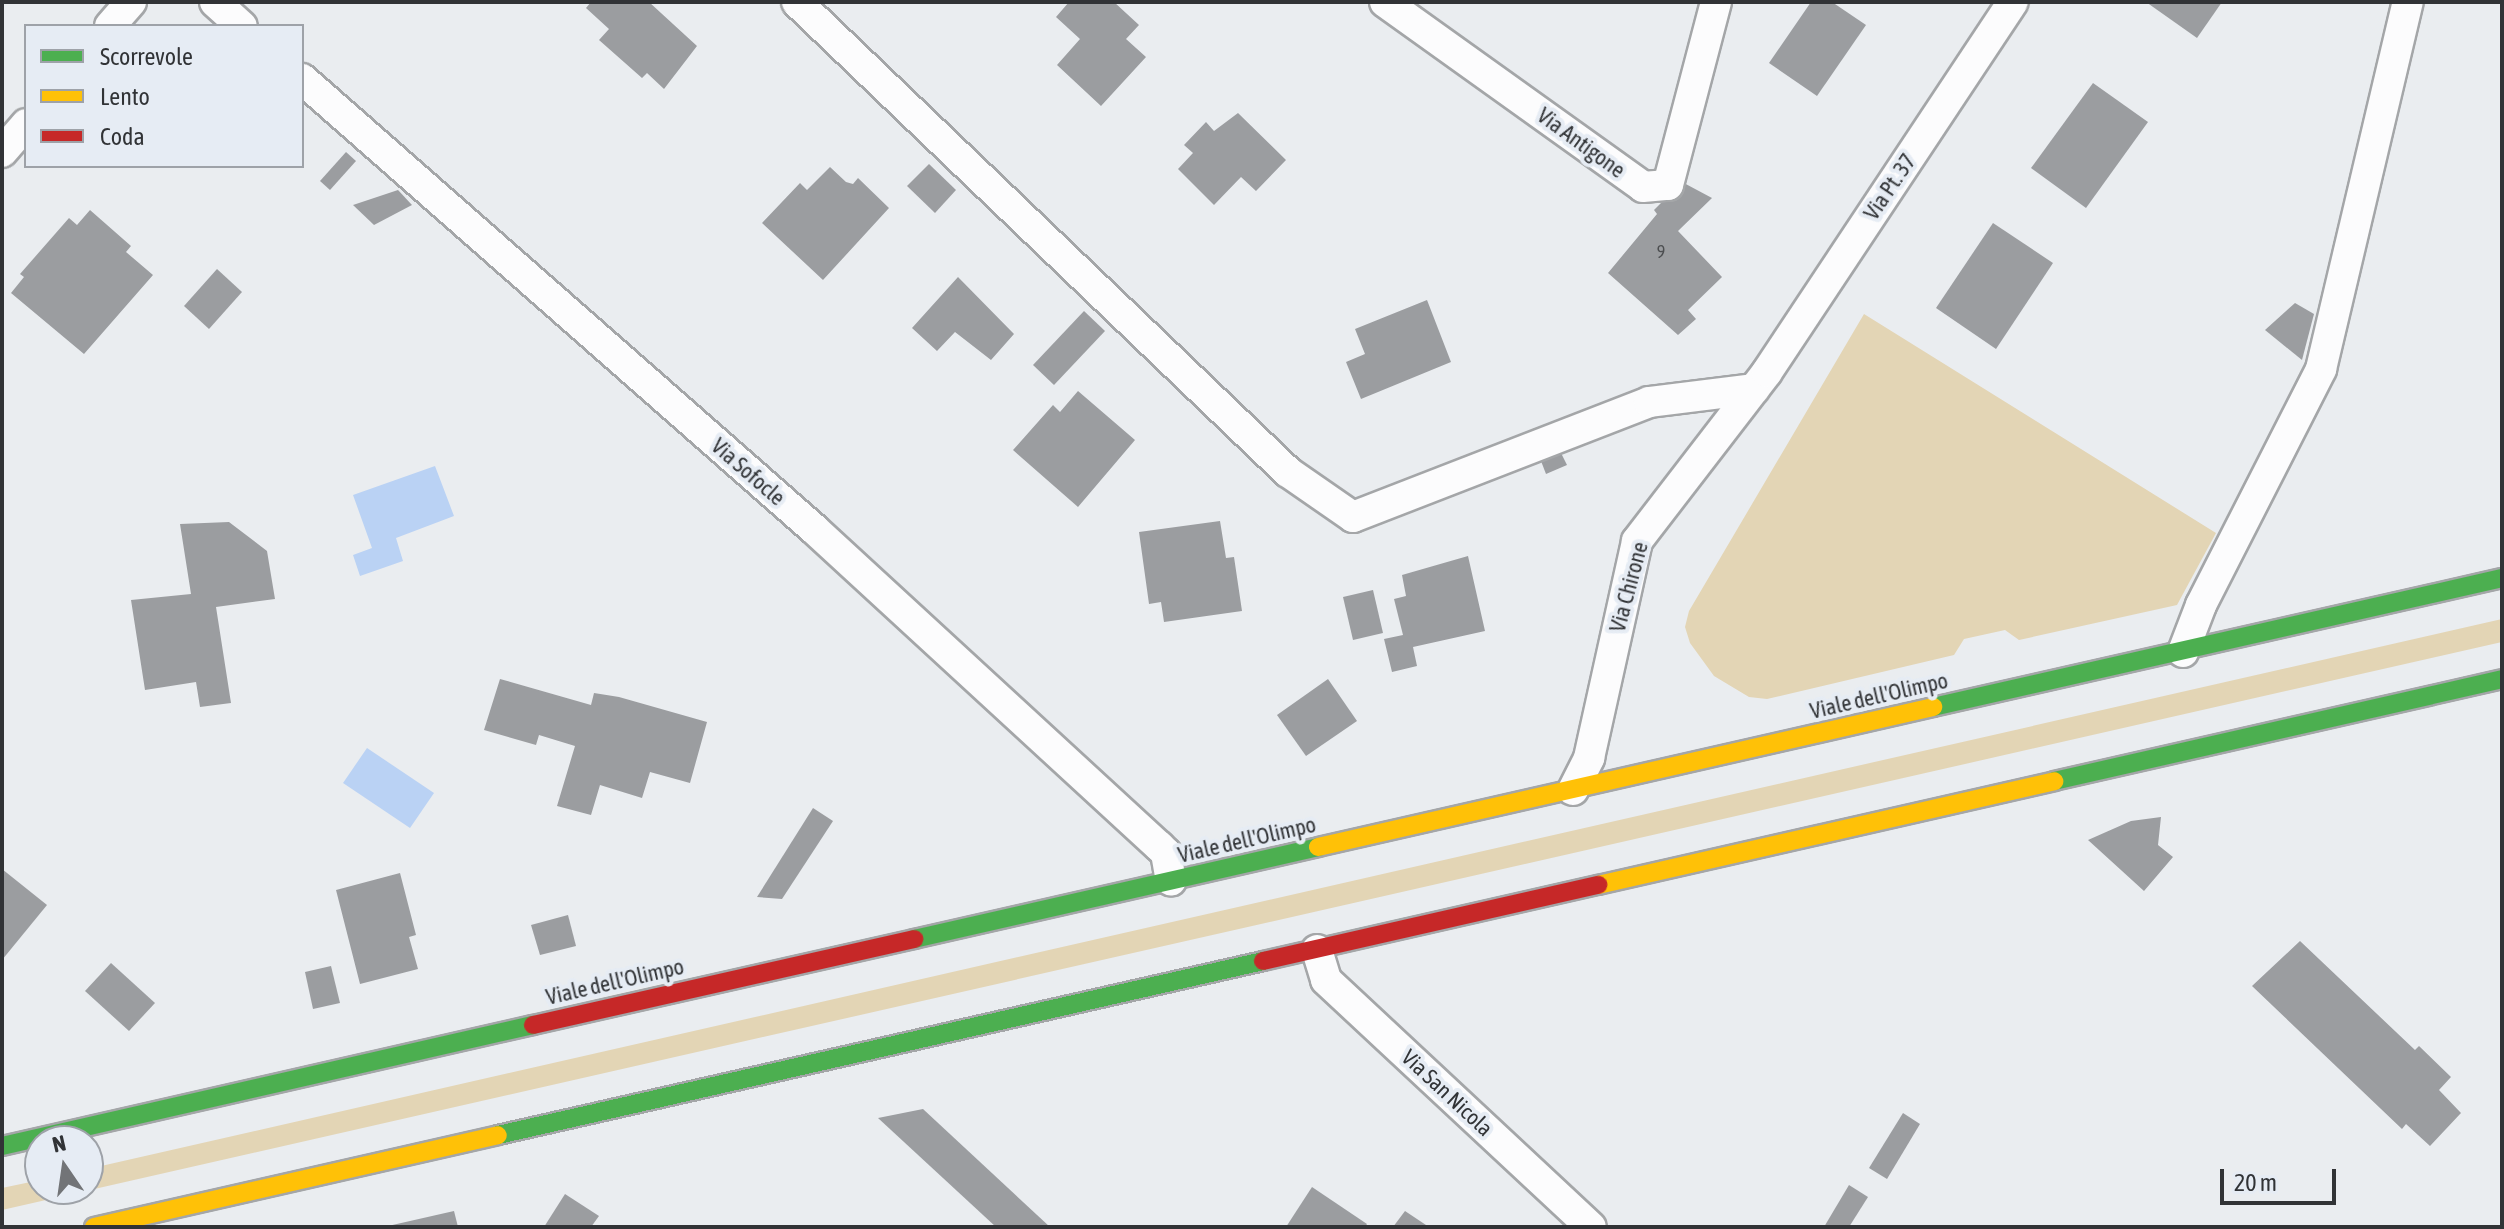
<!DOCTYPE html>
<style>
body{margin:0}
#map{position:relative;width:2504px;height:1229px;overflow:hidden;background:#eaedf0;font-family:"Asap Condensed",sans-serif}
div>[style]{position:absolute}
.green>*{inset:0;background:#e3d5b5}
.water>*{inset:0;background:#bad2f4}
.building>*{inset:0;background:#9b9da0}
.roads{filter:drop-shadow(2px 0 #a4a6a8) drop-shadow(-2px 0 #a4a6a8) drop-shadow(0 2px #a4a6a8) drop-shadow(0 -2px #a4a6a8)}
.street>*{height:30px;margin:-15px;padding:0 15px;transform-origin:15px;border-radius:15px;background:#fcfcfd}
.fast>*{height:18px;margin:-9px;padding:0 9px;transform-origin:9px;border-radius:9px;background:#4caf50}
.slow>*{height:18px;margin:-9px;padding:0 9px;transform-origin:9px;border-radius:9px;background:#ffc107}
.jam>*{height:18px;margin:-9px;padding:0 9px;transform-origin:9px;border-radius:9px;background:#c62828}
span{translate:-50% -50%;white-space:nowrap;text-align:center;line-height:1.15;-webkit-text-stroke:8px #e6ecf4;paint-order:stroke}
.number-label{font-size:18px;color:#4c4e50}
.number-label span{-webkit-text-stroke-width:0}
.street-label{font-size:22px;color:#313336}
.frame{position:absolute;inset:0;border:4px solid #313336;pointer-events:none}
.legend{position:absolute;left:24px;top:24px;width:280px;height:144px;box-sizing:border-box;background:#e6ecf4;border:2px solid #9ea2a8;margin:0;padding:10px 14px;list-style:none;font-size:24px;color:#313336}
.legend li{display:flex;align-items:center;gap:16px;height:40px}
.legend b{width:40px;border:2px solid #9ea2a8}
.north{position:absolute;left:24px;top:1125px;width:80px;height:80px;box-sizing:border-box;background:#e6ecf4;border:2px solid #9ea2a8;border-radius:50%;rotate:347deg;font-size:22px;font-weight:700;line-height:32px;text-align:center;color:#313336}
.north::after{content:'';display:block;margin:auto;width:28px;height:36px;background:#727477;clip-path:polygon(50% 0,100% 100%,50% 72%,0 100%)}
.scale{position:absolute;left:2220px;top:1169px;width:116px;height:36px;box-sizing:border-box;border:4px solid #313336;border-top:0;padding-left:10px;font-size:24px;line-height:28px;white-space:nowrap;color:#313336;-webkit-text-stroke:6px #e6ecf4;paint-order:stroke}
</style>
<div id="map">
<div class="green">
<div style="clip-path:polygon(1864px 314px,2216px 533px,2177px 605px,2019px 640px,2005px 630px,1964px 639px,1954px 655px,1767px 699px,1749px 697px,1714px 676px,1690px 643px,1685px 627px,1689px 611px)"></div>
<div style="clip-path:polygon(2502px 619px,2502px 642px,2px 1210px,2px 1188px,40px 1180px,40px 1189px,88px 1189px,88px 1169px)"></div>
</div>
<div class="water">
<div style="clip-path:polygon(435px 466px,454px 516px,396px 538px,403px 561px,360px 576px,353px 555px,372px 548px,353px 495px)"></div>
<div style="clip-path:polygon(367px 748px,434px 793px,410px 828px,343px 783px)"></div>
</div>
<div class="building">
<div style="clip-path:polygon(591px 2px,649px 2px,697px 46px,664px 89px,647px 73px,642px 78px,599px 40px,609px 29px,586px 8px)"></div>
<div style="clip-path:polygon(1069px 2px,1114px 2px,1139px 25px,1126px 39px,1146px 57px,1101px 106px,1057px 65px,1080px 39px,1056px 17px)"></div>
<div style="clip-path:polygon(1811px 2px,1832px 2px,1866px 25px,1817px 96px,1769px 63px)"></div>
<div style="clip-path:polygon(2146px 2px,2222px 2px,2197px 38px)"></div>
<div style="clip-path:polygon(2093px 83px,2148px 122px,2086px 208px,2031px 168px)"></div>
<div style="clip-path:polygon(1238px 113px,1286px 160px,1256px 191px,1241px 177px,1214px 205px,1178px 169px,1193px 153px,1184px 145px,1206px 122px,1214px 131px)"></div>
<div style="clip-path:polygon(346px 152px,356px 161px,330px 190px,320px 181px)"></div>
<div style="clip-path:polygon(929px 164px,956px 190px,935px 213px,907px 186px)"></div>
<div style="clip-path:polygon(830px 167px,846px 182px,853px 184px,858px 178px,889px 208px,823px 280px,762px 223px,800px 183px,807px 190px)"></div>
<div style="clip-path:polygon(1682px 182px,1712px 198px,1678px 231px,1722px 277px,1688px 310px,1696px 319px,1678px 335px,1608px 273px,1657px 214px,1654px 210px)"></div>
<div style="clip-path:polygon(398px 190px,412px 205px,374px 225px,353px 205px)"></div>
<div style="clip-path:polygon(90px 210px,131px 246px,126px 252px,153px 275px,84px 354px,11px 293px,24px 277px,20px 274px,69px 218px,77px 225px)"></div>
<div style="clip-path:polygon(1993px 223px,2053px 263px,1996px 349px,1936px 308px)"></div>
<div style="clip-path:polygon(217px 269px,242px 292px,209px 329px,184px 306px)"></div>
<div style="clip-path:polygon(958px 277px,1014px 334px,991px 360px,955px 332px,937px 351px,912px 328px)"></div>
<div style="clip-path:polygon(1427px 300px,1451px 362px,1361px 399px,1346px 362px,1365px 354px,1355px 329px)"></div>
<div style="clip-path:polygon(2295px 303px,2314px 314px,2302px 360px,2265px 330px)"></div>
<div style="clip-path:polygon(1084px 311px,1105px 331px,1054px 385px,1033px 365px)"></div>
<div style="clip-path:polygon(1078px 391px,1135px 440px,1078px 507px,1013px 450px,1053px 405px,1060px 412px)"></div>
<div style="clip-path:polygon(1561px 453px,1567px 465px,1546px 474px,1541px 461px)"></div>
<div style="clip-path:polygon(1220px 521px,1226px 558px,1234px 557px,1242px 611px,1164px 622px,1161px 602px,1149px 604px,1139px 532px)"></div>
<div style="clip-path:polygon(229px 522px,267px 551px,275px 599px,216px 607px,231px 703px,200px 707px,196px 682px,145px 690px,131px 600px,191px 594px,180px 524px)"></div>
<div style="clip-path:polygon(1468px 556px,1485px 631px,1413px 647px,1417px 666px,1392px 672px,1384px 639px,1403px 635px,1394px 599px,1406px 596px,1402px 575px)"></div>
<div style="clip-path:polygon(1373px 590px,1383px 633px,1353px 640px,1343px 597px)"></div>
<div style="clip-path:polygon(500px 679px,591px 705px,594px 693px,619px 697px,707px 722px,690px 783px,650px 772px,642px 798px,600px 785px,591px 815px,557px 806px,575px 746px,539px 735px,536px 745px,484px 730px)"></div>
<div style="clip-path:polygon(1328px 679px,1357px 721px,1306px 756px,1277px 715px)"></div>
<div style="clip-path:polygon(813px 808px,833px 821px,782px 899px,757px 897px)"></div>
<div style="clip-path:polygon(2161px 817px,2158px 845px,2173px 857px,2144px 891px,2088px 840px,2131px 821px)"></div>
<div style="clip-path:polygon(2px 869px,47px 905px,2px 960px)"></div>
<div style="clip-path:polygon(400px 873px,416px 935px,409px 937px,418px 969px,360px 984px,336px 890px)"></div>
<div style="clip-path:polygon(568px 915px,576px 946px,540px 955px,531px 925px)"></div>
<div style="clip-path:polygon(2300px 941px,2415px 1050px,2419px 1046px,2451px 1077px,2439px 1090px,2461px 1113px,2430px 1146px,2406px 1124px,2402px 1129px,2252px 986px)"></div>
<div style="clip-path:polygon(111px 963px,155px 1003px,129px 1031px,85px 991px)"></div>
<div style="clip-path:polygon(331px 966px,340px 1003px,313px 1009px,305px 972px)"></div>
<div style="clip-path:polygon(923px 1109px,1050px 1227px,996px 1227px,878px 1118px)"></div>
<div style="clip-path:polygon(1903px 1113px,1920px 1124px,1887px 1179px,1869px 1168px)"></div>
<div style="clip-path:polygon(1849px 1185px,1868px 1197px,1849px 1227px,1824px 1227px)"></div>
<div style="clip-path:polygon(1312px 1187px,1367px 1224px,1365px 1227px,1286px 1227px)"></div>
<div style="clip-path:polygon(565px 1194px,599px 1216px,591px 1227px,544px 1227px)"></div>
<div style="clip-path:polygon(454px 1211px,458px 1227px,388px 1227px,388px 1226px)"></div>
<div style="clip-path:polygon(1405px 1211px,1429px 1227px,1393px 1227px)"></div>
</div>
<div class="roads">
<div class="street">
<div style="left:215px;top:2px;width:36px;rotate:42deg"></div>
<div style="left:797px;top:2px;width:680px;rotate:43.75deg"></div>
<div style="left:1288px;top:472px;width:79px;rotate:34.7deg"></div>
<div style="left:1353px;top:517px;width:318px;rotate:-21.2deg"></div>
<div style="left:1649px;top:402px;width:106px;rotate:-7.1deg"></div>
<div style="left:1385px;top:2px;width:317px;rotate:35.6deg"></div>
<div style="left:1643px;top:187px;width:25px;rotate:-5deg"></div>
<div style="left:1668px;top:185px;width:189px;rotate:-75.3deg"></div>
<div style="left:110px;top:26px;width:32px;rotate:-49deg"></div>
<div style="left:302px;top:79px;width:682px;rotate:41.31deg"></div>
<div style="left:814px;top:529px;width:469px;rotate:42.6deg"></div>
<div style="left:1159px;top:846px;width:10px;rotate:45deg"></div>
<div style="left:1166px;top:853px;width:28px;rotate:80deg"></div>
<div style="left:2px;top:152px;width:37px;rotate:-49deg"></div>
<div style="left:2183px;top:652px;width:50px;rotate:-69deg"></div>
<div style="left:2201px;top:605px;width:265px;rotate:-63deg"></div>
<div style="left:2321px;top:369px;width:377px;rotate:-76.7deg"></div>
<div style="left:1573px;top:790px;width:36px;rotate:-63deg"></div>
<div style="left:1589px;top:758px;width:222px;rotate:-77.5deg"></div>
<div style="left:1637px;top:541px;width:213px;rotate:-52.4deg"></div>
<div style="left:1767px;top:372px;width:444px;rotate:-56.4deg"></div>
<div style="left:1317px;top:950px;width:31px;rotate:73deg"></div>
<div style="left:1326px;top:980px;width:362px;rotate:43deg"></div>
</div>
<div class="fast">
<div style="left:1933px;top:707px;width:583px;rotate:-12.77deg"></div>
<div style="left:2054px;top:781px;width:459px;rotate:-12.8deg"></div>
<div style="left:914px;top:939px;width:414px;rotate:-12.8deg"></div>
<div style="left:498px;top:1135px;width:785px;rotate:-12.81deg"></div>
<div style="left:2px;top:1146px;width:545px;rotate:-12.84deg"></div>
</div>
<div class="slow">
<div style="left:1318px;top:847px;width:631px;rotate:-12.82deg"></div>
<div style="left:1598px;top:885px;width:468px;rotate:-12.8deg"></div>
<div style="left:94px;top:1227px;width:414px;rotate:-12.8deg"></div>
</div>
<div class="jam">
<div style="left:1263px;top:961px;width:344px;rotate:-12.8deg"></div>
<div style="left:533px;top:1025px;width:391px;rotate:-12.7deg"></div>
</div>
</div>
<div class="number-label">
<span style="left:1661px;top:252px">9</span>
</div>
<div class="street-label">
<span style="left:1581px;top:143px;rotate:36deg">Via Antigone</span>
<span style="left:1890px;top:187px;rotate:-56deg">Via Pt. 37</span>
<span style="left:748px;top:472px;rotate:41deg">Via Sofocle</span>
<span style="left:1629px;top:587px;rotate:-75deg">Via Chirone</span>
<span style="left:1879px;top:696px;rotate:-13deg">Viale dell'Olimpo</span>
<span style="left:1247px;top:840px;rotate:-13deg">Viale dell'Olimpo</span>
<span style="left:615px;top:982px;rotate:-13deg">Viale dell'Olimpo</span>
<span style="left:1447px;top:1093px;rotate:43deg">Via San Nicola</span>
</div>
<div class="frame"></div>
<ul class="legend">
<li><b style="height:10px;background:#4caf50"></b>Scorrevole</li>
<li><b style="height:10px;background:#ffc107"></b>Lento</li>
<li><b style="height:10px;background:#c62828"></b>Coda</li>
</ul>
<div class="north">N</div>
<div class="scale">20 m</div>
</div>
